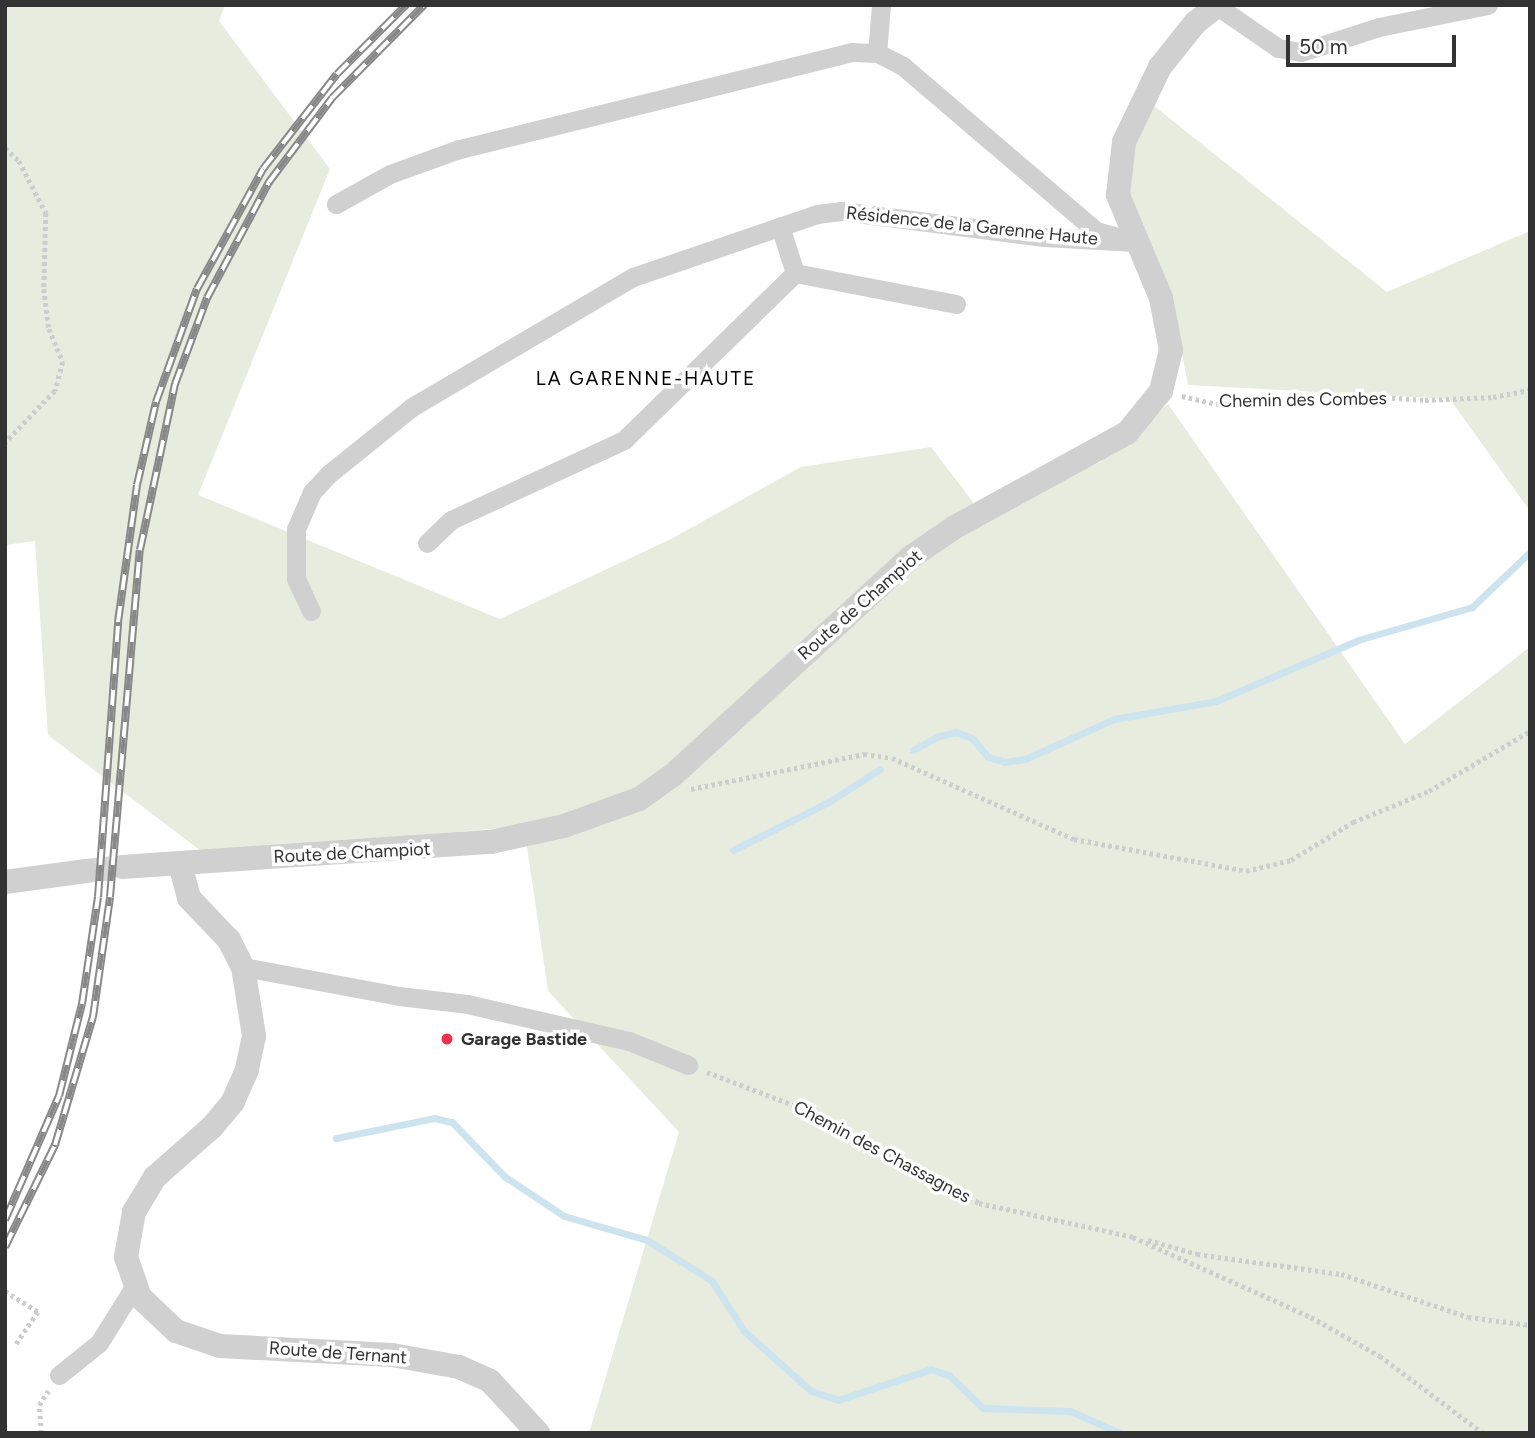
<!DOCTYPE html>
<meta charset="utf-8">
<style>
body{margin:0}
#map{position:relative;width:1535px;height:1438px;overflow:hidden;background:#fff;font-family:Figtree,sans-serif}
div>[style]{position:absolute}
.green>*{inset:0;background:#e7ecde}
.stream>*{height:7px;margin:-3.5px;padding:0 3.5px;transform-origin:3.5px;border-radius:3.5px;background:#cde4ef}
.tertiary-tunnel>*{height:24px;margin-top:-12px;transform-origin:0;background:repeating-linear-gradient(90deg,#d6d6d6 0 24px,transparent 0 36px)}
.path>*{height:4.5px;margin-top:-2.25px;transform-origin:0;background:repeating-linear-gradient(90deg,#cdcdcd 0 3.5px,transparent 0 7px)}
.minor>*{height:19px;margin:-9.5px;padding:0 9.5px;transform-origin:9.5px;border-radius:9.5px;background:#d0d0d0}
.tertiary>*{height:24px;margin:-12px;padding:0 12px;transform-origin:12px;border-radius:12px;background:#d0d0d0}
.rail>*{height:8px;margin-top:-4px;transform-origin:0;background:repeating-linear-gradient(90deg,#fff 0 16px,#888 0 32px);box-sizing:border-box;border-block:2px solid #888}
.dots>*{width:19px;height:19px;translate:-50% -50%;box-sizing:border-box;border:4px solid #fff;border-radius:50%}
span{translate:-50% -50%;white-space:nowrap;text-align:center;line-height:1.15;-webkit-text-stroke:7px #fff;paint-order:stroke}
.street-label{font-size:18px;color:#333}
.poi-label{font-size:18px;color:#333;font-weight:700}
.left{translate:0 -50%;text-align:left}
.neighbourhood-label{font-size:19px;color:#000;letter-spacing:2px}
.frame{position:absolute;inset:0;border:7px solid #333;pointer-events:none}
.scale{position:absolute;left:1286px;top:35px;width:170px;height:32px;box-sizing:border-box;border:4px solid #333;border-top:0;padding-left:9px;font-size:21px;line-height:24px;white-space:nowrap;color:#333;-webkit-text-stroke:5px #fff;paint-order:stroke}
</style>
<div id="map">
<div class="green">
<div style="clip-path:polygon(5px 5px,225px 5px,219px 21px,330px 169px,198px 495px,500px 619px,671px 539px,801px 467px,931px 447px,982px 514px,1100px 462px,1168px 404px,1405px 744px,1530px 647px,1530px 1433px,589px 1433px,679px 1132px,548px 991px,524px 826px,205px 854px,48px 735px,35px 541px,5px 545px)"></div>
<div style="clip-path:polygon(1148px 101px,1387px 292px,1530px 231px,1530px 511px,1450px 399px,1188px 385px,1172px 303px,1121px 184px)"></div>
</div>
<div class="stream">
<div style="left:913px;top:750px;width:26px;rotate:-29deg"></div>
<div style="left:936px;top:737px;width:21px;rotate:-14deg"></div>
<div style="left:956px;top:732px;width:17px;rotate:21deg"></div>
<div style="left:972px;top:738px;width:25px;rotate:50deg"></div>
<div style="left:988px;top:757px;width:17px;rotate:17deg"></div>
<div style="left:1004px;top:762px;width:21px;rotate:-8deg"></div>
<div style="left:1025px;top:759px;width:98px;rotate:-24.2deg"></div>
<div style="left:1114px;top:719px;width:104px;rotate:-10deg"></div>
<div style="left:1216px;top:701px;width:155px;rotate:-23.2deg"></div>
<div style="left:1358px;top:640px;width:119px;rotate:-16.1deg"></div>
<div style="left:1472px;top:607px;width:80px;rotate:-43.5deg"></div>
<div style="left:733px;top:850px;width:105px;rotate:-26.6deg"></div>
<div style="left:827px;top:803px;width:63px;rotate:-32.7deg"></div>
<div style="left:336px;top:1138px;width:100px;rotate:-11.5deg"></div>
<div style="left:434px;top:1118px;width:18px;rotate:13deg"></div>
<div style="left:452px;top:1122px;width:75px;rotate:46.1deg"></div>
<div style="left:504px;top:1176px;width:72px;rotate:33.7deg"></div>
<div style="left:564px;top:1216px;width:86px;rotate:16.1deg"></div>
<div style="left:647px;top:1240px;width:77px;rotate:32.2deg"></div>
<div style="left:712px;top:1281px;width:59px;rotate:57.4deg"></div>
<div style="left:744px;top:1331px;width:90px;rotate:41.8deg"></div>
<div style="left:811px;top:1391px;width:28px;rotate:18deg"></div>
<div style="left:838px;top:1400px;width:98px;rotate:-18.4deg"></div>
<div style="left:931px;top:1369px;width:20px;rotate:20deg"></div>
<div style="left:950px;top:1376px;width:46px;rotate:44.1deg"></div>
<div style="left:983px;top:1408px;width:87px;rotate:2deg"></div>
<div style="left:1070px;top:1411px;width:55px;rotate:23.7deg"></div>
</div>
<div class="tertiary-tunnel">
<div style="left:86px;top:871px;width:36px;rotate:-6deg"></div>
</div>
<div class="path">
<div style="left:5px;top:148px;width:19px;rotate:43deg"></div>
<div style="left:19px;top:161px;width:59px;rotate:62.6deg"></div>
<div style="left:46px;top:213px;width:76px;rotate:91.5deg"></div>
<div style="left:44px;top:289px;width:40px;rotate:82.9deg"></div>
<div style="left:49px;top:329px;width:36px;rotate:67deg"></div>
<div style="left:63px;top:362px;width:30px;rotate:105deg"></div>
<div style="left:55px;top:391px;width:72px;rotate:133.9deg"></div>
<div style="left:1182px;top:396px;width:36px;rotate:13deg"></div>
<div style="left:1217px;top:404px;width:54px;rotate:-1.1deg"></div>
<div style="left:1271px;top:403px;width:79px;rotate:-5.8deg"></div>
<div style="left:1350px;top:395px;width:75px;rotate:3.8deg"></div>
<div style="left:1425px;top:400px;width:68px;rotate:-2.5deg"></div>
<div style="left:1493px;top:397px;width:38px;rotate:-11deg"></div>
<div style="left:691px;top:789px;width:177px;rotate:-11.4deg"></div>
<div style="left:864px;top:754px;width:28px;rotate:8deg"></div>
<div style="left:892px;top:758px;width:199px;rotate:24deg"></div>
<div style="left:1074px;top:839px;width:175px;rotate:10.5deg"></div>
<div style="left:1246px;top:871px;width:46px;rotate:-13.7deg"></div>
<div style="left:1291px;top:860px;width:73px;rotate:-31.5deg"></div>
<div style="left:1353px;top:822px;width:82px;rotate:-22.2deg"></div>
<div style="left:1429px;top:791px;width:117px;rotate:-30.7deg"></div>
<div style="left:707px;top:1072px;width:95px;rotate:20.9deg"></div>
<div style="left:796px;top:1106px;width:207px;rotate:27.9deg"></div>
<div style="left:979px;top:1203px;width:158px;rotate:12.4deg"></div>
<div style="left:1133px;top:1237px;width:195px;rotate:24.2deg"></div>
<div style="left:1311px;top:1317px;width:79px;rotate:29.5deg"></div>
<div style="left:1380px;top:1356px;width:129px;rotate:36.8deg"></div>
<div style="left:1148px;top:1240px;width:51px;rotate:15.9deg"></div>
<div style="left:1197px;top:1254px;width:145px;rotate:7.9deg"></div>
<div style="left:1341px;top:1274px;width:134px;rotate:18.7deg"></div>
<div style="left:1468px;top:1317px;width:63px;rotate:7.4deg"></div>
<div style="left:5px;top:1291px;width:39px;rotate:32deg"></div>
<div style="left:38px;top:1312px;width:41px;rotate:124.1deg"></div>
<div style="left:41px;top:1433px;width:28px;rotate:-94deg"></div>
<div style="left:39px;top:1405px;width:17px;rotate:-57deg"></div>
</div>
<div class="minor">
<div style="left:1217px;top:6px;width:74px;rotate:34.5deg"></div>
<div style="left:1278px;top:48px;width:23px;rotate:10deg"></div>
<div style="left:1301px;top:52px;width:82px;rotate:-17.8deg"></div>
<div style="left:1379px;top:27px;width:111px;rotate:-11.4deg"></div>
<div style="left:877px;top:53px;width:48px;rotate:-85.2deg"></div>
<div style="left:795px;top:273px;width:164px;rotate:10.9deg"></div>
<div style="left:427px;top:543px;width:33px;rotate:-44deg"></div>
<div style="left:451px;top:520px;width:191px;rotate:-24.8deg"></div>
<div style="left:624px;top:440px;width:239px;rotate:-44.3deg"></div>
<div style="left:795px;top:273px;width:49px;rotate:-107.7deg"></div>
<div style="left:311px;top:611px;width:35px;rotate:-115deg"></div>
<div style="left:296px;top:579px;width:50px;rotate:-90deg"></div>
<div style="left:296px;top:529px;width:40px;rotate:-66.6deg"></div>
<div style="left:312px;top:492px;width:26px;rotate:-47deg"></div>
<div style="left:330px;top:473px;width:105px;rotate:-38.8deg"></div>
<div style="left:412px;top:407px;width:256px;rotate:-30.5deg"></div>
<div style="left:633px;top:277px;width:194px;rotate:-18.9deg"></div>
<div style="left:817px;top:214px;width:24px;rotate:-7deg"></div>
<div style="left:841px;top:211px;width:205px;rotate:7.3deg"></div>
<div style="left:1044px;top:237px;width:92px;rotate:3.1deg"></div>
<div style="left:1136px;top:242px;width:41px;rotate:-164.6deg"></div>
<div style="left:1096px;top:231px;width:254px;rotate:-139.5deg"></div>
<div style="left:903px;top:66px;width:29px;rotate:-153deg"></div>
<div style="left:877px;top:53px;width:25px;rotate:-178deg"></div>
<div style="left:852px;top:52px;width:405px;rotate:166.1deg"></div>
<div style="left:459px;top:149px;width:73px;rotate:160.1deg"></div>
<div style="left:390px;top:174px;width:62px;rotate:150.9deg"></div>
<div style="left:243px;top:967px;width:159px;rotate:10.5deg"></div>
<div style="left:399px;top:996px;width:68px;rotate:6.7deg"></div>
<div style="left:467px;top:1004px;width:166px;rotate:12.9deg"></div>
<div style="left:629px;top:1041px;width:64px;rotate:22.1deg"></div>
<div style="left:59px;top:1375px;width:51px;rotate:-38.7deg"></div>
<div style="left:99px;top:1343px;width:66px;rotate:-58deg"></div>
</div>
<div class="tertiary">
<div style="left:180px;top:864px;width:35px;rotate:75deg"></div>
<div style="left:189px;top:898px;width:58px;rotate:46.4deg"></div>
<div style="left:229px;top:940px;width:30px;rotate:63deg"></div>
<div style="left:243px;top:967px;width:70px;rotate:80.9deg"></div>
<div style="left:254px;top:1036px;width:35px;rotate:102deg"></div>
<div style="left:247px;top:1070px;width:35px;rotate:114deg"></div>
<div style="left:233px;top:1102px;width:33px;rotate:130deg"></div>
<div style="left:212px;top:1127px;width:76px;rotate:138.7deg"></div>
<div style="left:155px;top:1177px;width:41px;rotate:121deg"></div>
<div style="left:134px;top:1212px;width:46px;rotate:100.1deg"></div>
<div style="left:126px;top:1257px;width:42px;rotate:70.7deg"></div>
<div style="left:140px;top:1297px;width:50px;rotate:43.4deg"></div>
<div style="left:176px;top:1331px;width:46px;rotate:18.8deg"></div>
<div style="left:220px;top:1346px;width:172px;rotate:3deg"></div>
<div style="left:392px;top:1355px;width:68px;rotate:10.2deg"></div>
<div style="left:459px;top:1367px;width:34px;rotate:24deg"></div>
<div style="left:490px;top:1381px;width:71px;rotate:47.3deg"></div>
<div style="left:122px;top:867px;width:370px;rotate:-3.9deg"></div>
<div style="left:491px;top:842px;width:75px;rotate:-12.4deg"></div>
<div style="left:564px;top:826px;width:80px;rotate:-19.8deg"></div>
<div style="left:639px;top:799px;width:42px;rotate:-35.2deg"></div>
<div style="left:673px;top:775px;width:323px;rotate:-42.5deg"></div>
<div style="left:911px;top:557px;width:53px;rotate:-34.3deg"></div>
<div style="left:955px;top:527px;width:196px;rotate:-28.7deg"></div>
<div style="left:1127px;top:433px;width:54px;rotate:-51deg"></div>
<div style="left:1161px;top:391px;width:42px;rotate:-76.3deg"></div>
<div style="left:1171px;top:350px;width:53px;rotate:-100.9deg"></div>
<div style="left:1161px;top:298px;width:112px;rotate:-112.7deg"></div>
<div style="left:1118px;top:195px;width:53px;rotate:-83.5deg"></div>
<div style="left:1124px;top:142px;width:83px;rotate:-64.4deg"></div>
<div style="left:1160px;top:67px;width:56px;rotate:-51.5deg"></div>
<div style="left:1195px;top:23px;width:29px;rotate:-38deg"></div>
<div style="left:5px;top:882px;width:82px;rotate:-7.7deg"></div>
</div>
<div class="rail">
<div style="left:5px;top:1220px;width:135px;rotate:-66.5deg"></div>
<div style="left:59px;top:1096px;width:95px;rotate:-76deg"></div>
<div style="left:82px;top:1004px;width:108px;rotate:-81.5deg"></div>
<div style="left:98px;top:897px;width:276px;rotate:-85.8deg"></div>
<div style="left:118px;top:622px;width:138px;rotate:-82.1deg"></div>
<div style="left:137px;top:485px;width:85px;rotate:-77.1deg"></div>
<div style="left:156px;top:402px;width:120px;rotate:-70.1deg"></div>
<div style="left:197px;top:289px;width:137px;rotate:-61.2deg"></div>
<div style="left:263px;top:169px;width:120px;rotate:-52.1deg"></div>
<div style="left:337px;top:74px;width:98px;rotate:-45deg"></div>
<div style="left:5px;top:1247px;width:114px;rotate:-63.9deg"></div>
<div style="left:55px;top:1145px;width:134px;rotate:-73.5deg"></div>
<div style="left:93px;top:1017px;width:121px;rotate:-81.9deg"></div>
<div style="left:110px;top:897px;width:348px;rotate:-85.1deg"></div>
<div style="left:140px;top:550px;width:170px;rotate:-78.1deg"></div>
<div style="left:175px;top:384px;width:92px;rotate:-69.6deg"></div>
<div style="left:207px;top:298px;width:132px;rotate:-61.9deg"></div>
<div style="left:269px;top:182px;width:105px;rotate:-53.1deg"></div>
<div style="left:332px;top:98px;width:131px;rotate:-45.3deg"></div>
</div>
<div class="dots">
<div style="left:447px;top:1039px;background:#ed324b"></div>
</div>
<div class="street-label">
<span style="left:972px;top:226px;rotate:6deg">Résidence de la Garenne Haute</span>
<span style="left:1303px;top:400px;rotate:-1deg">Chemin des Combes</span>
<span style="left:860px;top:605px;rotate:-41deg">Route de Champiot</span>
<span style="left:352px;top:853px;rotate:-3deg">Route de Champiot</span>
<span style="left:882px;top:1152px;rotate:28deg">Chemin des Chassagnes</span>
<span style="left:338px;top:1353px;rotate:4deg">Route de Ternant</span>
</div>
<div class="poi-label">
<span class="left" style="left:461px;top:1039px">Garage Bastide</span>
</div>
<div class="neighbourhood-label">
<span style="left:646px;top:379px">LA GARENNE-HAUTE</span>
</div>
<div class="frame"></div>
<div class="scale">50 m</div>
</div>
